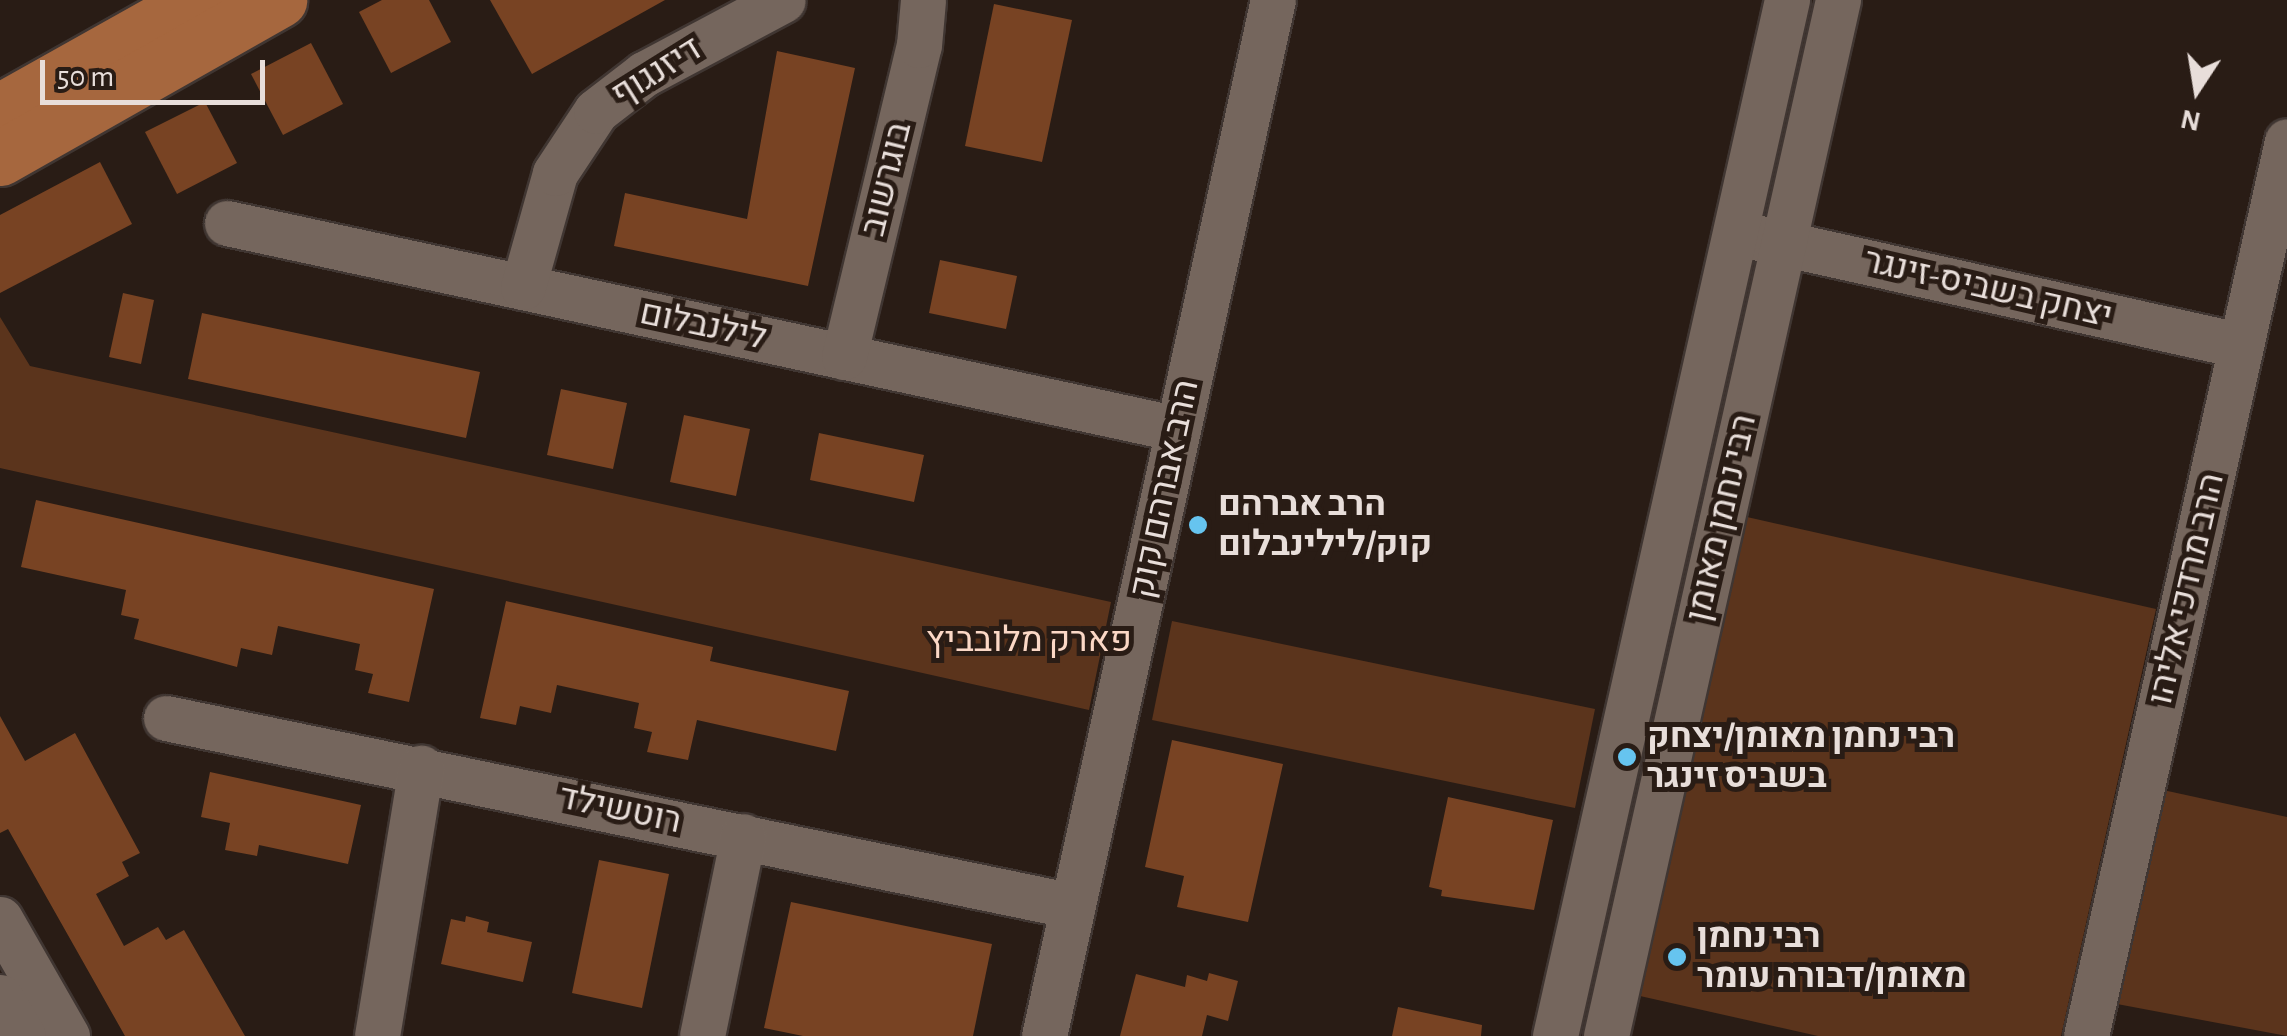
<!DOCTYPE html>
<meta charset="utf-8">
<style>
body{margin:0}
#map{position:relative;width:2287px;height:1036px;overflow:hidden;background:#291c15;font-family:"Alegreya Sans",Heebo,sans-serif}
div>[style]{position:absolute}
.green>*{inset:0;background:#5b341c}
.building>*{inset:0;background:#784323}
.roads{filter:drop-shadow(2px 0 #403632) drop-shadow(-2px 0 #403632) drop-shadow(0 2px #403632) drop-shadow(0 -2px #403632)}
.minor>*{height:45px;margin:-22.5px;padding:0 22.5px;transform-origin:22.5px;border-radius:22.5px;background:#75665d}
.major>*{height:55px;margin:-27.5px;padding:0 27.5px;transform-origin:27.5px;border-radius:27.5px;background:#a6673e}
.dots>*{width:28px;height:28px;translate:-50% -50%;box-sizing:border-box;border:5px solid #291c15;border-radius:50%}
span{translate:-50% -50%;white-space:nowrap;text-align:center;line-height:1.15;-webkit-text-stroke:10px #291c15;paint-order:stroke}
.street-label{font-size:35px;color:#e8deda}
.poi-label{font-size:35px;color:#e8deda;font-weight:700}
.left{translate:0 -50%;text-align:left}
.park-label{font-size:35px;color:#fbd8c6}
.north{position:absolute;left:2147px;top:40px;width:100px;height:100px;-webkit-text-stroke:8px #291c15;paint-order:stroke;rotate:192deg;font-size:28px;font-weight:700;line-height:40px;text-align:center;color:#e8deda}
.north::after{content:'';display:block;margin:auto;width:35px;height:45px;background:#e8deda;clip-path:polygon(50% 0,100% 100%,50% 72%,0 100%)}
.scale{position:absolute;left:40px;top:60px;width:225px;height:45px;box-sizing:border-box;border:5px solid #e8deda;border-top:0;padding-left:12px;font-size:30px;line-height:35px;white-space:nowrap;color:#e8deda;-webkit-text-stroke:8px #291c15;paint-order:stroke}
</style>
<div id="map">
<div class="green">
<div style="clip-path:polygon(0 317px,30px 366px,1111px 602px,1089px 710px,0 468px)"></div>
<div style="clip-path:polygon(1747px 517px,2156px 609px,2061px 1036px,1818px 1036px,1640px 996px)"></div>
<div style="clip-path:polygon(1172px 621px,1595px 709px,1575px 808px,1152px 720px)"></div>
<div style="clip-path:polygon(2163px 790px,2287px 817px,2287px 1036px,2117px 1004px)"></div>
</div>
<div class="building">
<div style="clip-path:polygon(382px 0,429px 0,451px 42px,391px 73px,359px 12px)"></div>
<div style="clip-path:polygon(490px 0,665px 0,532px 74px)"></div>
<div style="clip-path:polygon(994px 4px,1072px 20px,1042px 162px,965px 146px)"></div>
<div style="clip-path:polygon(311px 43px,343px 104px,283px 135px,251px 74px)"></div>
<div style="clip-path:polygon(777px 51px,855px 68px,808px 286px,614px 246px,625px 193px,747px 219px)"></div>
<div style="clip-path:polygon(205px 102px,237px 163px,177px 194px,145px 132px)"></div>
<div style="clip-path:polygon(100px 162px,132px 224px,0 293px,0 215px)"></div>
<div style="clip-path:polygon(940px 260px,1017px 276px,1006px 329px,929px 313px)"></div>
<div style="clip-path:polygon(123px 293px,154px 300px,141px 364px,109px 357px)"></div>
<div style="clip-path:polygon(202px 313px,480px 372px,466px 438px,188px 379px)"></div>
<div style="clip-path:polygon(561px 389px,627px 403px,613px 469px,547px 455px)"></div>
<div style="clip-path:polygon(684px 415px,750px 429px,736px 496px,670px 482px)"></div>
<div style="clip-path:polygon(819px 433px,924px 455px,914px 502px,810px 480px)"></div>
<div style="clip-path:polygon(36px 500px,434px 589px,409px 702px,368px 693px,373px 674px,355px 670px,360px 644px,278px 626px,272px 655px,241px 648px,237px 667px,134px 639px,139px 619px,121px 615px,126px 590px,21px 567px)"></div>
<div style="clip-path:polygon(506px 601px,713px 647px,710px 661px,849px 691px,836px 751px,697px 720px,688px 760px,647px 752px,652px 732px,634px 728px,639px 703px,557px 685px,551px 713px,520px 706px,516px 725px,480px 718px)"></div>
<div style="clip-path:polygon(0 716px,25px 761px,75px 733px,140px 853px,122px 862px,129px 876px,96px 894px,124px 946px,158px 927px,166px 940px,184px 930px,245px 1036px,125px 1036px,8px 829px,0 833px)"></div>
<div style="clip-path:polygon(1172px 740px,1283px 764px,1248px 922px,1177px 907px,1184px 876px,1145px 867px)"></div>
<div style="clip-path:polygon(210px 772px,361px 805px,348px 864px,259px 845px,257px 856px,225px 850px,230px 823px,201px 817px)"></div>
<div style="clip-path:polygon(1448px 797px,1553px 820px,1534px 910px,1441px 896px,1442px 890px,1429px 887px)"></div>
<div style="clip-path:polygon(599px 860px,669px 874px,642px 1008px,572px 993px)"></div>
<div style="clip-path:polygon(791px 902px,992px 944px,973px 1036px,803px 1036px,764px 1028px)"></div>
<div style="clip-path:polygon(466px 916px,489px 922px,487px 932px,532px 942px,523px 982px,441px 964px,451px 919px,465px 922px)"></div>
<div style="clip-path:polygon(1209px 973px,1238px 981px,1228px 1021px,1207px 1015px,1202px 1036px,1120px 1036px,1136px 974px,1185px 987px,1187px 975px,1207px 981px)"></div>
<div style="clip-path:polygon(1398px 1007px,1482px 1025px,1481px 1036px,1392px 1036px)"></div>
</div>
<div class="roads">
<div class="minor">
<div style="left:227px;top:223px;width:973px;rotate:12.22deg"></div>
<div style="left:1755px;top:237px;width:498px;rotate:12.6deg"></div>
<div style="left:523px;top:287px;width:118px;rotate:-74.3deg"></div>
<div style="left:555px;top:173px;width:74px;rotate:-56.5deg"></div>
<div style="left:596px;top:111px;width:61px;rotate:-37.6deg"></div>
<div style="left:644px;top:74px;width:157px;rotate:-28deg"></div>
<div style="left:844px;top:357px;width:321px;rotate:-76.5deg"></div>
<div style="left:919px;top:45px;width:45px;rotate:-84.9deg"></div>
<div style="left:166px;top:718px;width:926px;rotate:11.71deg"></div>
<div style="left:0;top:919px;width:135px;rotate:60.2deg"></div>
<div style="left:0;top:997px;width:45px;rotate:59.5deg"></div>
<div style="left:377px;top:1036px;width:272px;rotate:-80.7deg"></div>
<div style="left:702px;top:1036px;width:204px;rotate:-78.4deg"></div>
<div style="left:1044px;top:1036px;width:1061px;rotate:-77.54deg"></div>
<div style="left:1555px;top:1036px;width:1062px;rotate:-77.38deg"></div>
<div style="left:1606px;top:1036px;width:1062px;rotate:-77.38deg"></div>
<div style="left:2086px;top:1036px;width:917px;rotate:-77.34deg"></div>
</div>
<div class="major">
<div style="left:0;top:111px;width:227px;rotate:-29.3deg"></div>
<div style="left:0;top:158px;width:321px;rotate:-29.5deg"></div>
</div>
</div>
<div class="dots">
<div style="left:1198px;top:525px;background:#66c4ef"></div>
<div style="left:1627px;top:757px;background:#66c4ef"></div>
<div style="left:1677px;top:957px;background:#66c4ef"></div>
</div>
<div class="street-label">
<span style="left:657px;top:72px;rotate:-32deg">דיזנגוף</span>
<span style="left:887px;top:179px;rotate:-76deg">בוגרשוב</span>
<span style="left:1988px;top:289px;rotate:13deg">יצחק בשביס-זינגר</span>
<span style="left:703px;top:326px;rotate:12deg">לילנבלום</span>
<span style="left:1165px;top:489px;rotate:-78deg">הרב אברהם קוק</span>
<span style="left:1722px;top:518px;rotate:-77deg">רבי נחמן מאומן</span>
<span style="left:2187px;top:589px;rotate:-77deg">הרב מרדכי אליהו</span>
<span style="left:620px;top:810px;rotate:12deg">רוטשילד</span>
</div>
<div class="poi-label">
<span class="left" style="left:1218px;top:525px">הרב אברהם<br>קוק/לילינבלום</span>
<span class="left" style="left:1647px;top:757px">רבי נחמן מאומן/יצחק<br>בשביס זינגר</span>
<span class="left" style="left:1697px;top:957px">רבי נחמן<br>מאומן/דבורה עומר</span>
</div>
<div class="park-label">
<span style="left:1029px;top:641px">פארק מלובביץ</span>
</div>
<div class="north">N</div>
<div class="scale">50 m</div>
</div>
